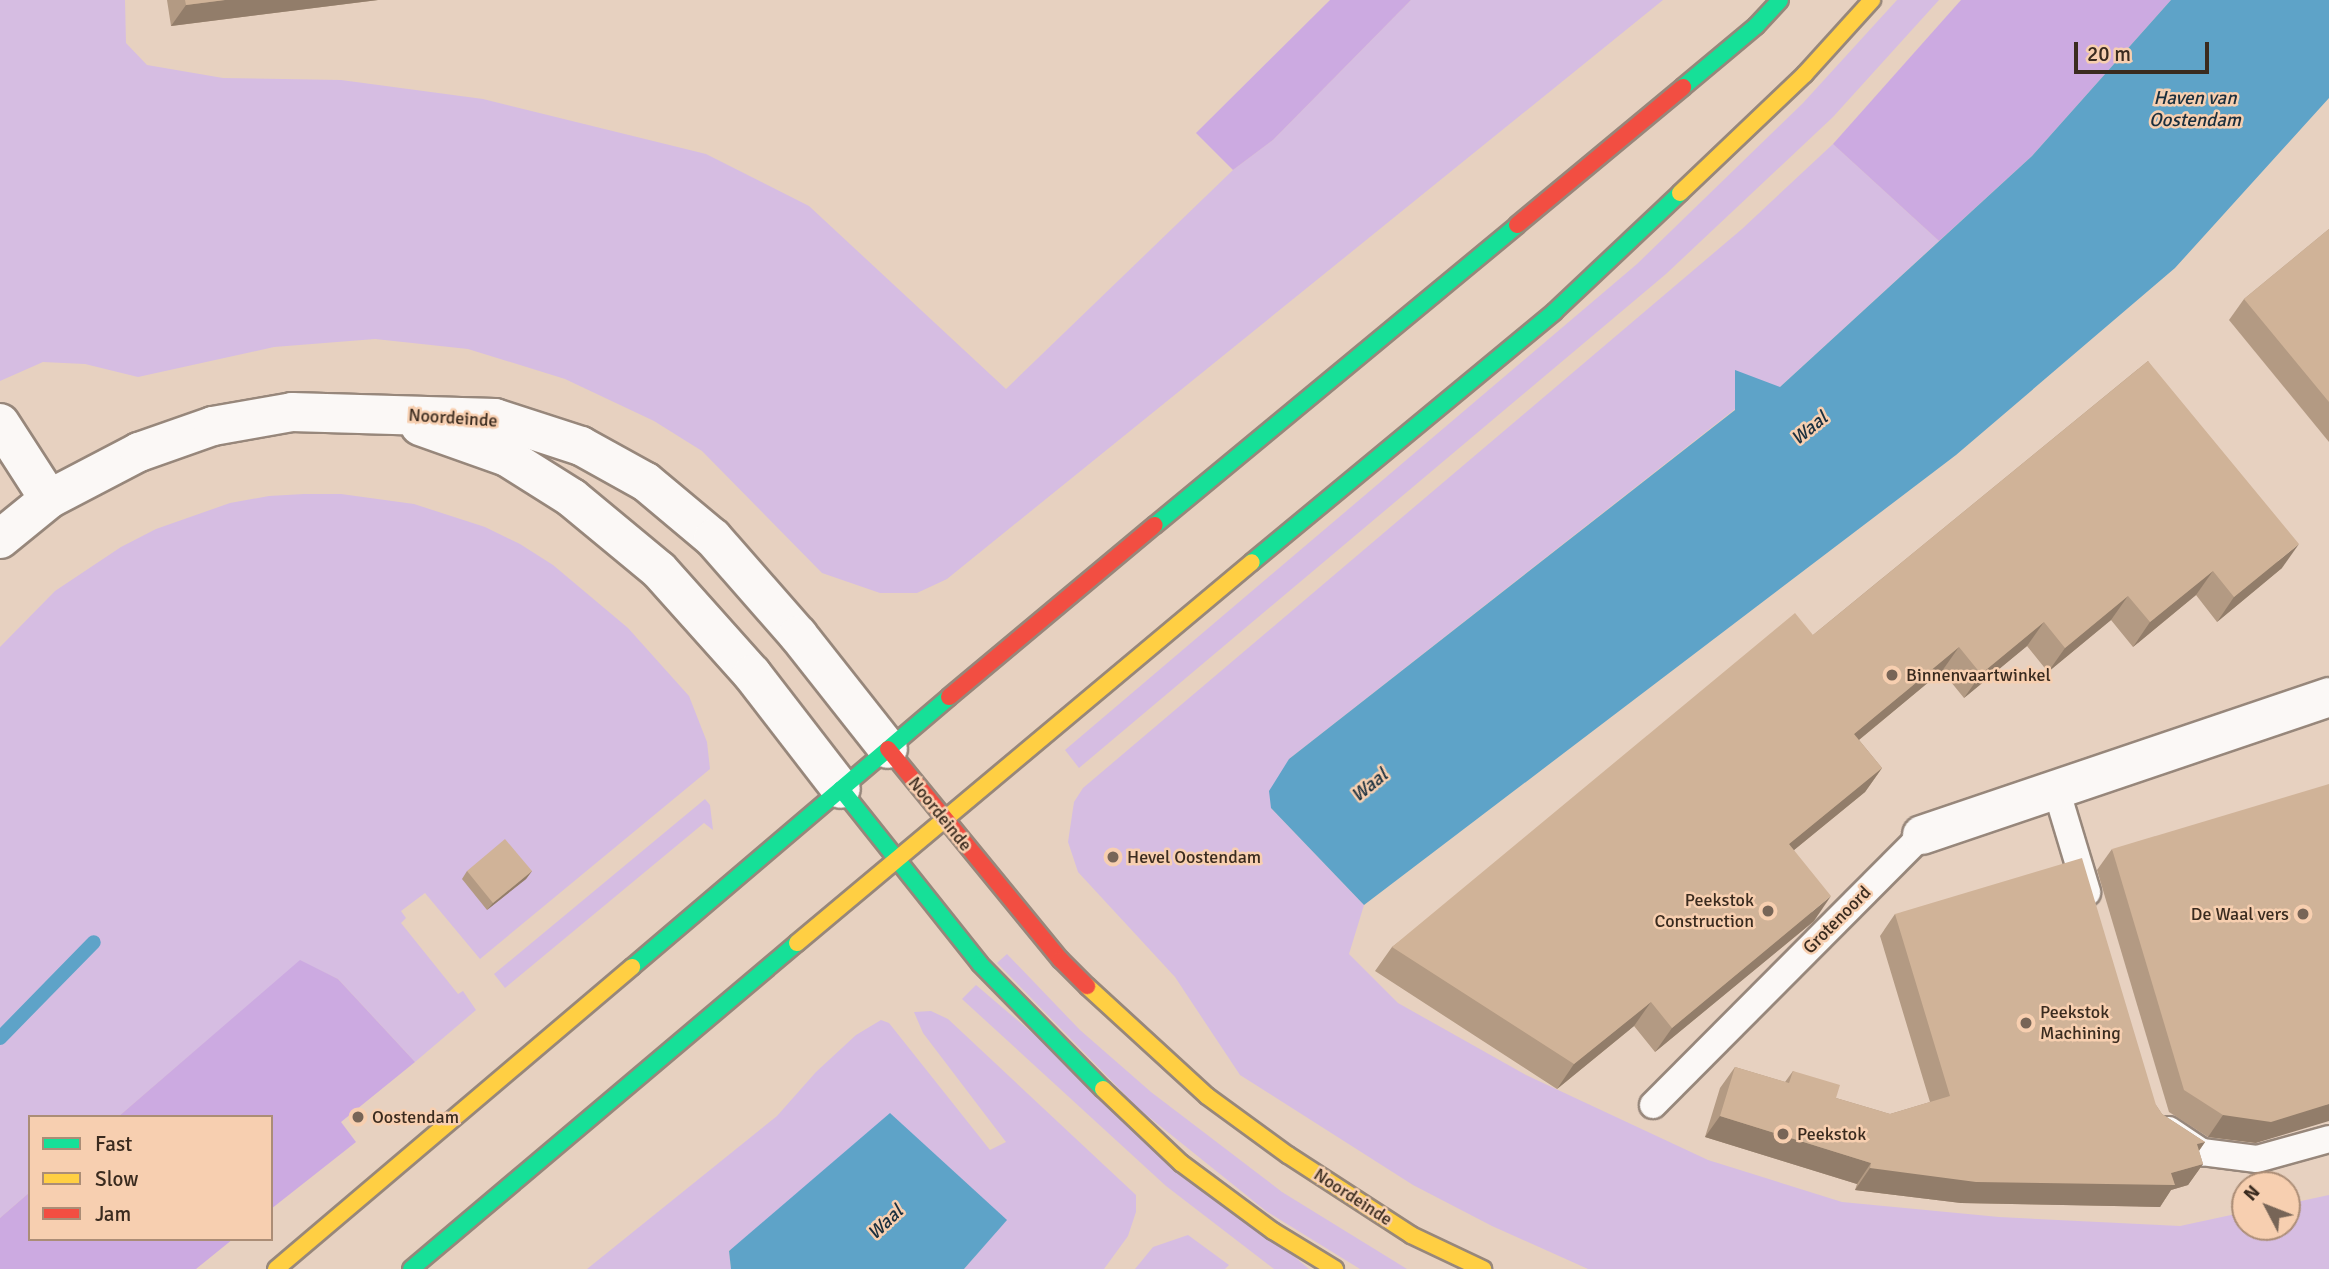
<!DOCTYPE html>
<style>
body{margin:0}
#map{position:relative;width:2329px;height:1269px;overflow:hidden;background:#e7d1c0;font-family:Signika,sans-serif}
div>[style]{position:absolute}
.green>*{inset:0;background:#d6bde2}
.forest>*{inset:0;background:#ccaae1}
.water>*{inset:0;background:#5ea3c8}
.stream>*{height:14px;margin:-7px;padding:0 7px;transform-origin:7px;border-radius:7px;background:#5ea3c8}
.roads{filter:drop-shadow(2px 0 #97877b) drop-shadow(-2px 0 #97877b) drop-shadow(0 2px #97877b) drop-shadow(0 -2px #97877b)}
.lane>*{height:26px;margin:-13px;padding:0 13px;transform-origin:13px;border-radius:13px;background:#fbf8f6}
.street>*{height:38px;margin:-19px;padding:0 19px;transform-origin:19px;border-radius:19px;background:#fbf8f6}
.fast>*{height:16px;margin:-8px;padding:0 8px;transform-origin:8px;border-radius:8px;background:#16e098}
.slow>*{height:16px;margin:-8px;padding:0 8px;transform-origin:8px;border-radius:8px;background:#ffcf43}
.jam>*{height:16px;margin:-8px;padding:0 8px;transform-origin:8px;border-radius:8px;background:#f24e42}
.wall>*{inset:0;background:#b39a83}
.shaded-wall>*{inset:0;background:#927d6a}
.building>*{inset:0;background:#d0b398}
.dots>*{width:19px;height:19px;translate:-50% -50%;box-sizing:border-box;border:4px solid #f7cfb0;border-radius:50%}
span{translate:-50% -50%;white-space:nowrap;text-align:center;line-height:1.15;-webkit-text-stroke:5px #f7cfb0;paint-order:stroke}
.street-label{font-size:18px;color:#3a2b1f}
.poi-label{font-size:18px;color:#3a2b1f}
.left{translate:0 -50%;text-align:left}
.right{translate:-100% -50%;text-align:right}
.water-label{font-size:19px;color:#1a2f3e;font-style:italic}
.legend{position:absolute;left:28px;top:1115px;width:245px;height:126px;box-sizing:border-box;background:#f7cfb0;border:2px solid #ab8d76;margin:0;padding:9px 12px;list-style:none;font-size:21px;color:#3a2b1f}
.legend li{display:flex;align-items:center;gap:14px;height:35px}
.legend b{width:35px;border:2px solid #ab8d76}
.north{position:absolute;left:2231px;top:1171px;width:70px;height:70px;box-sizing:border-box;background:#f7cfb0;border:2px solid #ab8d76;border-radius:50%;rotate:312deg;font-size:19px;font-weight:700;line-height:28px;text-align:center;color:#3a2b1f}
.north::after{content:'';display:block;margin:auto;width:24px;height:32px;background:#776557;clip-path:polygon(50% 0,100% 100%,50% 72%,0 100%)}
.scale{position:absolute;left:2074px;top:42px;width:135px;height:32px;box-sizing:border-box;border:4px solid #3a2b1f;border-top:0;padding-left:9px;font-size:21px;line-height:24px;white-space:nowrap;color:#3a2b1f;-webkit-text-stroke:5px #f7cfb0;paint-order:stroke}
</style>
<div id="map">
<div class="green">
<div style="clip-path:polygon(0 0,125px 0,126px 43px,147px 65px,223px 78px,341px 80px,483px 99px,706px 154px,809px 206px,1006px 389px,1233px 170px,1273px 140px,1411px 0,1663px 0,947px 579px,917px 593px,880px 593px,822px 573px,702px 451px,654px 421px,565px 379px,468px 349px,375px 339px,274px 347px,138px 377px,85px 364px,43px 362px,0 381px)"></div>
<div style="clip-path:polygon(1897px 0,1939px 0,1833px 117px,1666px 274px,1079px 768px,1065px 750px,1637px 264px,1803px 103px)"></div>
<div style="clip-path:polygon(1833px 144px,1939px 241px,1780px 387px,1735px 409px,1289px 759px,1271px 808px,1364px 905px,1349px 954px,1398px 1003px,1526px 1075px,1708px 1160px,1842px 1202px,1999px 1217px,2180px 1226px,2245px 1212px,2245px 1227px,2287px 1227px,2287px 1204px,2329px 1195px,2329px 1269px,1588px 1269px,1492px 1226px,1413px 1185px,1240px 1075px,1175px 977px,1078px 872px,1068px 842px,1074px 802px,1083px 788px,1742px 229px)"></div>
<div style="clip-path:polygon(304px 494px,341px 494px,414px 504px,485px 527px,520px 544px,553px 565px,628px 628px,689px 696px,707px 742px,710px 769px,480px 959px,425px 893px,401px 911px,406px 918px,401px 923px,458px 994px,463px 991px,476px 1010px,415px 1062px,338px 979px,300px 961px,118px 1117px,30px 1117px,30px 1192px,0 1218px,0 647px,55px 591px,121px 547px,156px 529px,230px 503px,269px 496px)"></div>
<div style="clip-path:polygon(705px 799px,710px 805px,713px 830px,704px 823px,505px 988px,494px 974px)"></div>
<div style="clip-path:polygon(1007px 954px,1080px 1030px,1151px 1092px,1282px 1192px,1407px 1269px,1360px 1269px,1266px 1211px,1139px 1109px,997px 963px)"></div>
<div style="clip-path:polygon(976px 985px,1309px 1269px,1274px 1269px,1166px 1186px,962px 999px)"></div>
<div style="clip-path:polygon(931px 1011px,948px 1019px,1136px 1195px,1136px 1212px,1128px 1236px,1104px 1269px,964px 1269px,1006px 1220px,729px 1250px,731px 1269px,587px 1269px,777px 1116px,816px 1072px,856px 1035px,881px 1020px,889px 1023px,990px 1150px,1006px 1142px,923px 1033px,914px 1012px)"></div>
<div style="clip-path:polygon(1188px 1235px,1229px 1265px,1225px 1269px,1135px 1269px,1153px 1247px)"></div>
</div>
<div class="forest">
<div style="clip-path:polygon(1330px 0,1411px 0,1273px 140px,1233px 170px,1196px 133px)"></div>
<div style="clip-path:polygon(1961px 0,2171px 0,2032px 156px,1939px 241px,1833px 144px)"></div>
<div style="clip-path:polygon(300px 960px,338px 979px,415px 1062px,341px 1122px,356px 1142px,271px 1209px,271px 1117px,118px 1117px)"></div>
<div style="clip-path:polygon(30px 1192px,30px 1239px,233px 1239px,196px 1269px,0 1269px,0 1218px)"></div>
</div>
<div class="water">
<div style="clip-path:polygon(2171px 0,2329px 0,2329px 98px,2175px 268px,1956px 455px,1364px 905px,1271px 808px,1269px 791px,1289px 759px,1735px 410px,1735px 370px,1780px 387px,2032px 156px)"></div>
<div style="clip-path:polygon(890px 1113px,1007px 1220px,964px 1269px,731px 1269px,729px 1251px)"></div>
</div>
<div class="stream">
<div style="left:0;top:1038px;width:134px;rotate:-45.6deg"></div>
</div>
<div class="roads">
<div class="lane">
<div style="left:2056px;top:789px;width:108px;rotate:73.2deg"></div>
<div style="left:1653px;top:1105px;width:381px;rotate:-45.1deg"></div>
<div style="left:2169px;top:1130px;width:40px;rotate:34deg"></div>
<div style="left:2202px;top:1152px;width:55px;rotate:7.3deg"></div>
<div style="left:2257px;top:1159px;width:75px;rotate:-15.5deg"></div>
</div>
<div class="street">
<div style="left:0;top:423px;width:90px;rotate:57.2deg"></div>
<div style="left:420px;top:426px;width:92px;rotate:19.6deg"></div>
<div style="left:507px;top:457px;width:77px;rotate:32.2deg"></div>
<div style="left:572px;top:498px;width:113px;rotate:39.6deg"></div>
<div style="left:659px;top:570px;width:140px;rotate:48.2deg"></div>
<div style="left:752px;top:674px;width:145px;rotate:52.3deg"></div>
<div style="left:0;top:539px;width:63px;rotate:-39.2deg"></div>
<div style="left:49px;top:499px;width:102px;rotate:-27.6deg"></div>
<div style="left:139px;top:452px;width:78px;rotate:-19.4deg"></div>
<div style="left:213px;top:426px;width:80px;rotate:-10deg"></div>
<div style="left:292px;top:412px;width:203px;rotate:1.7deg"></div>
<div style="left:495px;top:418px;width:90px;rotate:18deg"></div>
<div style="left:581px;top:446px;width:74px;rotate:29deg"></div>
<div style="left:646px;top:482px;width:87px;rotate:39.9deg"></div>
<div style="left:713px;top:538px;width:129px;rotate:48.8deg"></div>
<div style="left:798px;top:635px;width:145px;rotate:51.7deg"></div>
<div style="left:1922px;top:835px;width:430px;rotate:-18.7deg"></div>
</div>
<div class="fast">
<div style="left:1683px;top:87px;width:95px;rotate:-39.9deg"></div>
<div style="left:1756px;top:26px;width:35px;rotate:-47deg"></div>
<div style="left:1155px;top:525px;width:470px;rotate:-39.6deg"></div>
<div style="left:1252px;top:562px;width:393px;rotate:-39.6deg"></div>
<div style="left:1555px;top:311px;width:172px;rotate:-43.3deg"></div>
<div style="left:841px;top:789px;width:223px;rotate:51.5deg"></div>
<div style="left:980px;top:964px;width:175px;rotate:45.5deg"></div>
<div style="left:632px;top:967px;width:416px;rotate:-40.4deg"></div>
<div style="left:411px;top:1269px;width:505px;rotate:-40.18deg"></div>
</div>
<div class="slow">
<div style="left:1680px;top:193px;width:173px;rotate:-43.6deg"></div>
<div style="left:1805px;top:74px;width:100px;rotate:-47.8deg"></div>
<div style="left:797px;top:943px;width:593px;rotate:-39.94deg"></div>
<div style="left:1087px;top:986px;width:163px;rotate:42.5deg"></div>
<div style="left:1207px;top:1096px;width:100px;rotate:36.1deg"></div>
<div style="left:1288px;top:1155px;width:147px;rotate:33deg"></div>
<div style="left:1411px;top:1235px;width:80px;rotate:25.3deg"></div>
<div style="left:1103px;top:1089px;width:108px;rotate:43.5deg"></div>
<div style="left:1181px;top:1163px;width:114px;rotate:36.5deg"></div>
<div style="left:1273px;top:1231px;width:73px;rotate:31.5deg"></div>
<div style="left:276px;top:1269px;width:467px;rotate:-40.3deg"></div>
</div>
<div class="jam">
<div style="left:1517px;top:225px;width:216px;rotate:-39.7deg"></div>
<div style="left:949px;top:697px;width:268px;rotate:-39.9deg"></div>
<div style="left:888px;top:749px;width:273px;rotate:50.7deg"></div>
<div style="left:1061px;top:960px;width:37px;rotate:45deg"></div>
</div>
</div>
<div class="wall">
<div style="clip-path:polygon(167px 0,378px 0,171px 26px)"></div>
<div style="clip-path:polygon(2329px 229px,2329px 442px,2229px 320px,2244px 299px)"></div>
<div style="clip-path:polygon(2148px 361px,2282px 568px,2217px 622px,2196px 595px,2133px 647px,2111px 620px,2048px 672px,2027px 646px,1964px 698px,1942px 671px,1859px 740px,1882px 768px,1865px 792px,1794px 850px,1814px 921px,1655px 1052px,1634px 1026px,1557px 1089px,1375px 971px,1392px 947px,1813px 635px)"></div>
<div style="clip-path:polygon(2112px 849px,2256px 1143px,2208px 1137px,2169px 1112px,2097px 870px)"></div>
<div style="clip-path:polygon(467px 871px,532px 871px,526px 879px,487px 910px,462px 879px)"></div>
<div style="clip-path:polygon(1895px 914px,2156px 1105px,2162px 1114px,2205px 1142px,2199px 1151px,2203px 1164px,2188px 1185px,2171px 1190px,2160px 1207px,1961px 1203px,1855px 1190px,1857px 1184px,1705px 1137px,1720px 1088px,1735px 1067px,1785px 1082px,1793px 1071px,1836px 1098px,1890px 1114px,1930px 1102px,1880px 936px)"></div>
</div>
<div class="shaded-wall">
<div style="clip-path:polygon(225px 0,378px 0,171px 26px,186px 5px)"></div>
<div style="clip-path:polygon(2299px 544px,2282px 568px,2217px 622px,2234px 597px)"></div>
<div style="clip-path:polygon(2213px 571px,2196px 595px,2133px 647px,2150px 622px)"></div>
<div style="clip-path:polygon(2128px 596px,2111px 620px,2048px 672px,2065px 648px)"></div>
<div style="clip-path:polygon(2044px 622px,2027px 646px,1964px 698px,1981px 674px)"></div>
<div style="clip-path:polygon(1959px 647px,1942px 671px,1837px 758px,1854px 734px)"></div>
<div style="clip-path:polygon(1882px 768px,1865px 792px,1772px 868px,1789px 844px)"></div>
<div style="clip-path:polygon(532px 871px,526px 879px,487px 910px,493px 903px)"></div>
<div style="clip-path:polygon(1831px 896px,1814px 921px,1655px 1052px,1672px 1028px)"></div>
<div style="clip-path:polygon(1651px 1002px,1634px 1026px,1557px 1089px,1574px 1064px)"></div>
<div style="clip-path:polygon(2329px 1104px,2329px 1121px,2256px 1143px,2208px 1137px,2223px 1115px)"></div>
<div style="clip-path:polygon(1720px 1116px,1871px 1163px,1857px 1184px,1705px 1137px)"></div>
<div style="clip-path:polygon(2205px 1142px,2190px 1163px,2197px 1144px)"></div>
<div style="clip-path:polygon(2203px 1164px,2188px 1185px,2171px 1190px,2160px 1207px,1961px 1203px,1855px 1190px,1870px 1168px,2171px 1173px)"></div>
</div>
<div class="building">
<div style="clip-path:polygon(185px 0,225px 0,186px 5px)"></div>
<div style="clip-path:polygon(2329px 229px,2329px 402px,2244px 299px)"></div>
<div style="clip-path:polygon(2148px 361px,2299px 544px,2234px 597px,2213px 571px,2150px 622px,2128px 596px,2065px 648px,2044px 622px,1981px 674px,1959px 647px,1854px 734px,1882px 768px,1789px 844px,1831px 896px,1672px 1028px,1651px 1002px,1574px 1064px,1392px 947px,1795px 613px,1813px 635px)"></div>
<div style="clip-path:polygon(2329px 784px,2329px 1104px,2271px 1122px,2223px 1115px,2184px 1090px,2112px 849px)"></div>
<div style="clip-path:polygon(505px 839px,532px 871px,493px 903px,467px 871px)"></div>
<div style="clip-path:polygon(2082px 858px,2156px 1105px,2162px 1114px,2205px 1142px,2197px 1144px,2203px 1164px,2171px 1173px,2175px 1185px,1976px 1182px,1870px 1168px,1871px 1163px,1720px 1116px,1735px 1067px,1789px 1083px,1793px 1071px,1840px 1085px,1836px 1098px,1890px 1114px,1950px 1096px,1895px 914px)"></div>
</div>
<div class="dots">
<div style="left:1892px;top:675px;background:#776557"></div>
<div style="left:1113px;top:857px;background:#776557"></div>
<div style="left:1768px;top:911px;background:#776557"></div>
<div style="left:2303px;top:914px;background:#776557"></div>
<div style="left:2026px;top:1023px;background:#776557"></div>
<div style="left:358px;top:1117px;background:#776557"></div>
<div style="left:1783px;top:1134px;background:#776557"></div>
</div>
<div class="street-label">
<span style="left:453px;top:418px;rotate:4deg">Noordeinde</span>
<span style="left:940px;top:814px;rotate:51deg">Noordeinde</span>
<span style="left:1837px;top:920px;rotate:-45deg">Grotenoord</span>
<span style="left:1353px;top:1197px;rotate:33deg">Noordeinde</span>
</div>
<div class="poi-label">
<span class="left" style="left:1906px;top:675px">Binnenvaartwinkel</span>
<span class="left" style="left:1127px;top:857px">Hevel Oostendam</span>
<span class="right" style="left:1754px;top:911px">Peekstok<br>Construction</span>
<span class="right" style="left:2289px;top:914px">De Waal vers</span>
<span class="left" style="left:2040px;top:1023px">Peekstok<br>Machining</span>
<span class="left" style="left:372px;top:1117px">Oostendam</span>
<span class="left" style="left:1797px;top:1134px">Peekstok</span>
</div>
<div class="water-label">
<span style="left:2195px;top:110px">Haven van<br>Oostendam</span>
<span style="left:1810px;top:429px;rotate:-39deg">Waal</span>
<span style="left:1370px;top:786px;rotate:-39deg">Waal</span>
<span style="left:886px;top:1223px;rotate:-43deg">Waal</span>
</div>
<ul class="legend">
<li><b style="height:9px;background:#16e098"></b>Fast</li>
<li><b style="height:9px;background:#ffcf43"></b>Slow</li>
<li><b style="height:9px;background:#f24e42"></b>Jam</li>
</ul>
<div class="north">N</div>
<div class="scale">20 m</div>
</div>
